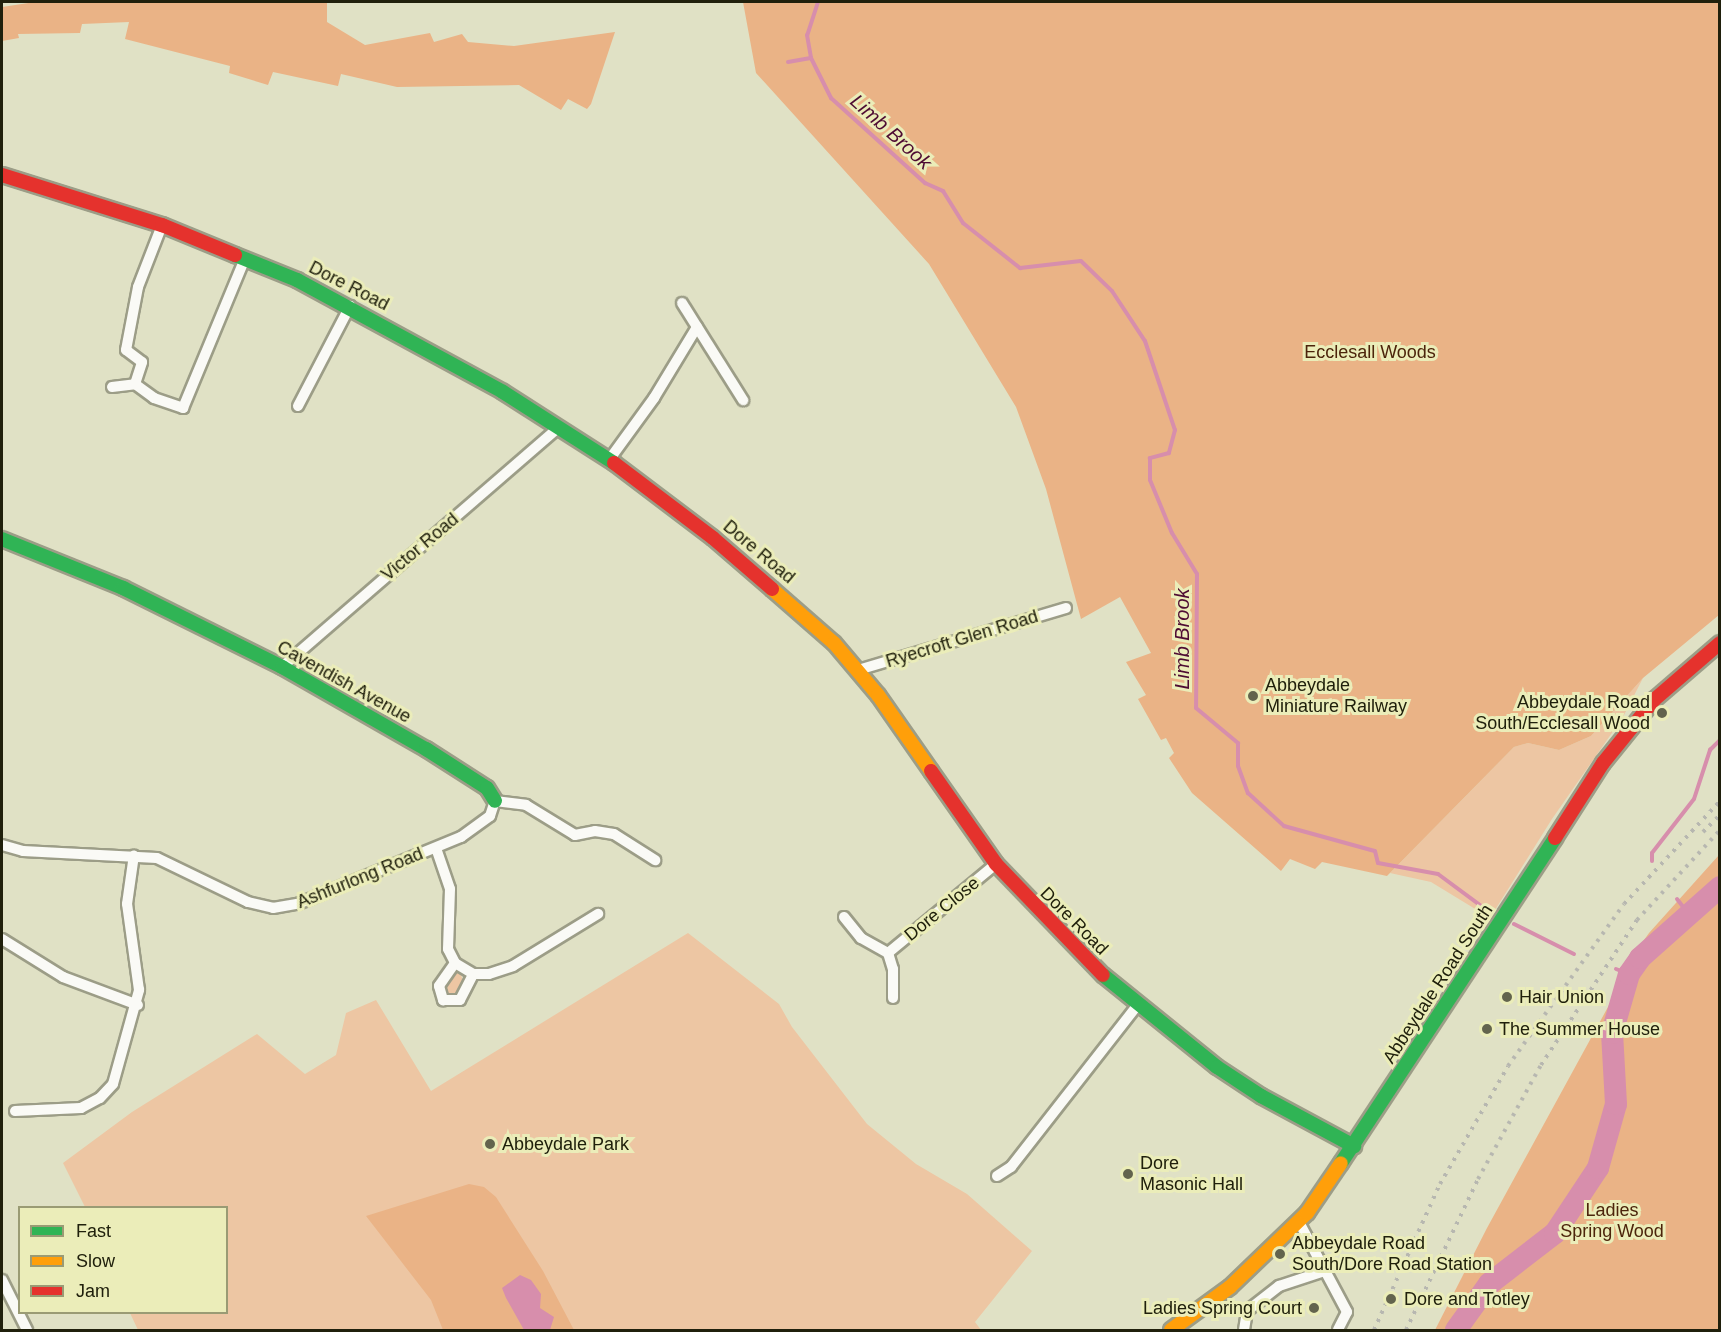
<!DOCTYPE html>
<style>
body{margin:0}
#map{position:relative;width:1721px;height:1332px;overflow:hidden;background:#e0e1c5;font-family:Helvetica,sans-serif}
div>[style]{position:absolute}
.green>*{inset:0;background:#edc6a3}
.forest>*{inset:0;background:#eab386}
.water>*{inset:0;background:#d78eac}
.stream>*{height:4px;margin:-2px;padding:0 2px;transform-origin:2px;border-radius:2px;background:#d78eac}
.river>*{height:22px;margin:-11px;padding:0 11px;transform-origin:11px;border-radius:11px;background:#d78eac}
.roads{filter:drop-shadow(2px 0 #9c9d87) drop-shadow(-2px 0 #9c9d87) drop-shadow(0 2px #9c9d87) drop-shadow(0 -2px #9c9d87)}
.street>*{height:10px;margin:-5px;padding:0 5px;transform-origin:5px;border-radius:5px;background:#fafaf6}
.fast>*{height:14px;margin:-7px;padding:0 7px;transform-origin:7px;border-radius:7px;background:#30b455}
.slow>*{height:14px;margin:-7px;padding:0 7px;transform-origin:7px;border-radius:7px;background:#ff9f0a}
.jam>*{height:14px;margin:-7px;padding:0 7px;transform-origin:7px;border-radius:7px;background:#e5322d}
.rail>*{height:4px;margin-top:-2px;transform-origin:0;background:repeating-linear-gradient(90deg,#b7b7b0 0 3px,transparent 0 9px)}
.dots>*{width:16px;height:16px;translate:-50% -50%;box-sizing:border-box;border:3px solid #ebedb9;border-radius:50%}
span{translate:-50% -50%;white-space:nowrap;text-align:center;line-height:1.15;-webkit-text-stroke:6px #ebedb9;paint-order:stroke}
.street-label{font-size:18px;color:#20200c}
.park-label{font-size:18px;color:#4c240b}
.poi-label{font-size:18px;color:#20200c}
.left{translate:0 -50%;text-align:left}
.right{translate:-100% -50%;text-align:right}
.water-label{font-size:20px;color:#4e0c33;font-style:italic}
.frame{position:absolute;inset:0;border:3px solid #20200c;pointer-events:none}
.legend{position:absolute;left:18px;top:1206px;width:210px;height:108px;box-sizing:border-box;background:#ebedb9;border:2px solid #9a9b74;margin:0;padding:8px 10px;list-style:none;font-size:18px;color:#20200c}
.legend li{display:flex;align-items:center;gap:12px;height:30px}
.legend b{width:30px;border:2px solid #9a9b74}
</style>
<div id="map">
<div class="green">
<div style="clip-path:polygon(1643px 678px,1623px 717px,1552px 819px,1490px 918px,1431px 882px,1390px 873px,1514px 747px,1528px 743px,1559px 750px,1591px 736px)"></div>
<div style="clip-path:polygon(688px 933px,779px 1004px,792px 1027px,867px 1124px,916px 1164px,967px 1194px,1032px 1251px,975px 1322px,981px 1330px,138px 1330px,130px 1313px,226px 1312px,226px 1208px,85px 1207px,63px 1163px,132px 1112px,257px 1034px,305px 1074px,336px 1055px,346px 1013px,376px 1000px,431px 1091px)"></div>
<div style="clip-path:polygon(459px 970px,464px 983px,457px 996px,445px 995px,444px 988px)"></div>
</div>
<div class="forest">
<div style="clip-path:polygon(35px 2px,327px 2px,327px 22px,365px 45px,430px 33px,434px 42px,462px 34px,468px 42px,514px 46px,615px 32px,591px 104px,587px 109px,568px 99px,561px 110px,519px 85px,397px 87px,341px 74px,338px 86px,273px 72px,268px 85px,229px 73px,230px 66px,125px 39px,129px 22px,82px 24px,80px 33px,18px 34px,19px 38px,2px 41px,2px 7px)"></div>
<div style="clip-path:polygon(743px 2px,1719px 2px,1719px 615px,1643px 678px,1591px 736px,1559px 750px,1528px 743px,1514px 747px,1387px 876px,1322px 862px,1315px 869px,1290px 859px,1281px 871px,1192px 793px,1169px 758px,1174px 753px,1166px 738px,1161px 740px,1138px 699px,1146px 695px,1126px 662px,1151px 653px,1120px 597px,1081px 619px,1046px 489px,1016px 407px,929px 264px,756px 73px)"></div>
<div style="clip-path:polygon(1719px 855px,1719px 1330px,1435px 1330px,1487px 1228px,1614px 996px,1622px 971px,1649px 933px)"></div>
<div style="clip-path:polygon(469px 1184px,484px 1187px,496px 1197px,543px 1271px,574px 1330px,443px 1330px,431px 1300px,366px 1216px)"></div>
</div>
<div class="water">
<div style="clip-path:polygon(520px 1275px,531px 1280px,541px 1294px,540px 1308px,554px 1317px,550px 1330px,524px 1330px,506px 1298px,502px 1288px)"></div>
</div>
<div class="stream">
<div style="left:818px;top:2px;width:35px;rotate:108deg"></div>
<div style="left:807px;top:35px;width:23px;rotate:80deg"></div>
<div style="left:811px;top:58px;width:45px;rotate:63.4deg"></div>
<div style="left:831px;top:98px;width:127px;rotate:42.1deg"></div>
<div style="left:925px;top:183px;width:20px;rotate:24deg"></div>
<div style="left:943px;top:191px;width:38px;rotate:58deg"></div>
<div style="left:963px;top:223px;width:73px;rotate:38.3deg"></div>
<div style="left:1020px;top:268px;width:61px;rotate:-6.5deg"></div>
<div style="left:1081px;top:261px;width:43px;rotate:44.1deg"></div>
<div style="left:1112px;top:291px;width:60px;rotate:56.6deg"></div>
<div style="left:1145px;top:341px;width:94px;rotate:71.4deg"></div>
<div style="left:1175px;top:430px;width:24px;rotate:105deg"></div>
<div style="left:1169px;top:453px;width:20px;rotate:165deg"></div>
<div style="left:1150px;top:458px;width:22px;rotate:90deg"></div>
<div style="left:1150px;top:480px;width:57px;rotate:67.5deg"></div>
<div style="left:1172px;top:533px;width:48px;rotate:58.6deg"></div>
<div style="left:1197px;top:574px;width:134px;rotate:90.4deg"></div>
<div style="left:1196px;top:708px;width:55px;rotate:39.8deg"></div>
<div style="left:1238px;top:743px;width:23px;rotate:90deg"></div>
<div style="left:1238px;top:766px;width:29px;rotate:70deg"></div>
<div style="left:1248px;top:793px;width:49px;rotate:42.5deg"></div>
<div style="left:1284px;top:826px;width:94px;rotate:15.4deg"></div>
<div style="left:1375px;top:851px;width:12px;rotate:76deg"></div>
<div style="left:1378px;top:863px;width:61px;rotate:10.4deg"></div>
<div style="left:1438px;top:874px;width:67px;rotate:36.5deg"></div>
<div style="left:788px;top:62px;width:23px;rotate:-10deg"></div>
<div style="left:1652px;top:861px;width:8px;rotate:-90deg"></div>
<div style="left:1652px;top:853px;width:68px;rotate:-52.1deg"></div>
<div style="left:1694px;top:799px;width:52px;rotate:-71.9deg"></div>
<div style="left:1710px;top:750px;width:14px;rotate:-45deg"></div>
<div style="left:1677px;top:899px;width:18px;rotate:52deg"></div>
<div style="left:1514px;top:924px;width:67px;rotate:26.6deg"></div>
<div style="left:1616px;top:969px;width:14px;rotate:21deg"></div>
</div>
<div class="river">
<div style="left:1456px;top:1330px;width:57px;rotate:-54.3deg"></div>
<div style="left:1489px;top:1284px;width:83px;rotate:-37.7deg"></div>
<div style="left:1555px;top:1233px;width:78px;rotate:-56.5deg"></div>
<div style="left:1598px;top:1168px;width:66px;rotate:-74.3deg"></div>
<div style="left:1616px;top:1104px;width:71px;rotate:-93.2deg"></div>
<div style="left:1612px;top:1033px;width:61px;rotate:-73.9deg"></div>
<div style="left:1629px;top:974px;width:19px;rotate:-55deg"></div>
<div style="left:1640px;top:958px;width:107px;rotate:-41.6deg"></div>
</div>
<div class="roads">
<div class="street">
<div style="left:682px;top:303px;width:115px;rotate:57.8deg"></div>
<div style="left:135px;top:384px;width:23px;rotate:-72deg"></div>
<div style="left:142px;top:362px;width:20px;rotate:-143deg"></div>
<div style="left:126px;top:350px;width:64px;rotate:-79.2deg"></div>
<div style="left:138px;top:287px;width:66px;rotate:-68.8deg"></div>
<div style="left:112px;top:387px;width:23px;rotate:-7deg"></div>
<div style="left:135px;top:384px;width:24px;rotate:36deg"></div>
<div style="left:154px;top:398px;width:31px;rotate:19deg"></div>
<div style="left:183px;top:408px;width:162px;rotate:-67.5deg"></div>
<div style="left:298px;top:406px;width:113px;rotate:-62.5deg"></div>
<div style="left:609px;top:460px;width:77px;rotate:-54deg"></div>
<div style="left:654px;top:398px;width:83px;rotate:-58.8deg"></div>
<div style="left:282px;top:667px;width:367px;rotate:-40.9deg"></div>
<div style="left:858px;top:670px;width:217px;rotate:-16.6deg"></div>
<div style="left:2px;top:845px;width:22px;rotate:16deg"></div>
<div style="left:23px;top:851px;width:134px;rotate:3deg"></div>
<div style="left:157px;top:858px;width:101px;rotate:25.8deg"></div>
<div style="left:248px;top:902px;width:26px;rotate:13deg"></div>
<div style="left:273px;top:908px;width:27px;rotate:-10deg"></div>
<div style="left:300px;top:903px;width:174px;rotate:-22.3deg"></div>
<div style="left:461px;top:837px;width:36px;rotate:-36deg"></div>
<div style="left:490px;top:816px;width:16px;rotate:-72deg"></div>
<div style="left:495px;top:801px;width:31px;rotate:7deg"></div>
<div style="left:526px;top:805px;width:57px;rotate:31.5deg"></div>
<div style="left:575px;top:835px;width:20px;rotate:-11deg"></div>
<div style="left:595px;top:831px;width:19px;rotate:9deg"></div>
<div style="left:614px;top:834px;width:49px;rotate:32.4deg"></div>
<div style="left:436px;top:848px;width:43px;rotate:71.1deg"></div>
<div style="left:450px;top:889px;width:60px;rotate:91.9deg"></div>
<div style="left:448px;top:949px;width:16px;rotate:63deg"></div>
<div style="left:455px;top:963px;width:21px;rotate:31deg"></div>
<div style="left:473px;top:974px;width:16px"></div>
<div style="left:489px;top:974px;width:25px;rotate:-18deg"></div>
<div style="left:513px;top:966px;width:100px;rotate:-31.5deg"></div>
<div style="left:844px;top:917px;width:27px;rotate:51deg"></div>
<div style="left:861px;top:938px;width:31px;rotate:29deg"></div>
<div style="left:888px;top:953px;width:17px;rotate:73deg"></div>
<div style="left:893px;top:969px;width:29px;rotate:90deg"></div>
<div style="left:2px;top:939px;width:72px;rotate:31.9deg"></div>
<div style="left:63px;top:977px;width:80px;rotate:20.5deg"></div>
<div style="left:888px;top:953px;width:140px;rotate:-39.5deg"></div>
<div style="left:455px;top:963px;width:28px;rotate:125deg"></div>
<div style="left:439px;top:986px;width:15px;rotate:74deg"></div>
<div style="left:443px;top:1000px;width:17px"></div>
<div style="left:460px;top:1000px;width:29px;rotate:-63deg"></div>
<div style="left:15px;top:1111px;width:66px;rotate:-2.6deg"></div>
<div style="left:81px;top:1108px;width:21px;rotate:-28deg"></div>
<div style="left:100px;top:1098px;width:19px;rotate:-47deg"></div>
<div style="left:113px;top:1084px;width:98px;rotate:-74.5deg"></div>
<div style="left:139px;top:990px;width:87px;rotate:-97.9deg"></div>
<div style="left:127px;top:904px;width:49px;rotate:-81.9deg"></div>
<div style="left:997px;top:1176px;width:17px;rotate:-33deg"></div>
<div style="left:1011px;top:1167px;width:204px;rotate:-52deg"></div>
<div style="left:1299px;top:1222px;width:102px;rotate:61.9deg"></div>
<div style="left:1347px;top:1312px;width:20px;rotate:117deg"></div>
<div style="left:2px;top:1280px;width:56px;rotate:63.4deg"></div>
<div style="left:1244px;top:1330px;width:19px;rotate:-81deg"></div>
<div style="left:1247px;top:1311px;width:41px;rotate:-38deg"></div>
<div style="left:1279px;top:1286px;width:48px;rotate:-18.1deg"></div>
</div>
<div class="fast">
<div style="left:235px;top:255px;width:67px;rotate:22deg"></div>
<div style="left:297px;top:280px;width:234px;rotate:28.5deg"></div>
<div style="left:503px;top:392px;width:132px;rotate:32.6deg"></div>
<div style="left:2px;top:539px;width:131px;rotate:22deg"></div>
<div style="left:123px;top:588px;width:178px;rotate:26.4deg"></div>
<div style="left:282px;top:667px;width:166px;rotate:29.7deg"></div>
<div style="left:426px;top:749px;width:72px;rotate:32.6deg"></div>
<div style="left:487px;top:788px;width:15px;rotate:58deg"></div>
<div style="left:1103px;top:975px;width:146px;rotate:38.9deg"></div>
<div style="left:1217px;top:1067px;width:53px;rotate:33.4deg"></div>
<div style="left:1261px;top:1096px;width:106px;rotate:28.3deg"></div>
<div style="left:1341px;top:1163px;width:389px;rotate:-56.6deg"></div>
</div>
<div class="slow">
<div style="left:772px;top:589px;width:82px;rotate:41.1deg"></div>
<div style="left:834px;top:643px;width:68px;rotate:49.8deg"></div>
<div style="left:878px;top:695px;width:93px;rotate:55.1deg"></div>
<div style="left:1171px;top:1330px;width:73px;rotate:-36.1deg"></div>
<div style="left:1230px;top:1287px;width:107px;rotate:-43.9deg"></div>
<div style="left:1307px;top:1213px;width:60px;rotate:-55.8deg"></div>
</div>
<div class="jam">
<div style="left:2px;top:175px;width:168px;rotate:17.4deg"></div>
<div style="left:162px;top:225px;width:79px;rotate:22.3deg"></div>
<div style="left:614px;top:463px;width:124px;rotate:37.1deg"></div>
<div style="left:713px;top:538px;width:78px;rotate:40.8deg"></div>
<div style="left:931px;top:771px;width:113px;rotate:55deg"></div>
<div style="left:996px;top:864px;width:154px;rotate:46.1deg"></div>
<div style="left:1555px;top:838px;width:89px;rotate:-57.4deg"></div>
<div style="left:1603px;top:763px;width:81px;rotate:-51deg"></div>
<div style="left:1654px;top:700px;width:87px;rotate:-40.8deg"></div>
</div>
</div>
<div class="rail">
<div style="left:1703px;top:832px;width:24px;rotate:-45deg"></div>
<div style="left:1374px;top:1330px;width:160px;rotate:-65.7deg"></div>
<div style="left:1440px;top:1184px;width:136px;rotate:-60deg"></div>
<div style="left:1508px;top:1066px;width:199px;rotate:-54.4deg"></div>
<div style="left:1624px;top:904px;width:141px;rotate:-47deg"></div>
<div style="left:1406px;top:1330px;width:167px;rotate:-64.5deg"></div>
<div style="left:1478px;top:1179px;width:130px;rotate:-61.1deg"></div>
<div style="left:1541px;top:1065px;width:174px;rotate:-56.5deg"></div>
<div style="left:1637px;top:920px;width:122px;rotate:-47.3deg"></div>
</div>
<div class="dots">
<div style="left:1253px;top:696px;background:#63644d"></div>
<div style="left:1662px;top:713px;background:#63644d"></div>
<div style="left:1507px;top:997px;background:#63644d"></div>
<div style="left:1487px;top:1029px;background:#63644d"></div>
<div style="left:490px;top:1144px;background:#63644d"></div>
<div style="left:1128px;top:1174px;background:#63644d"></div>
<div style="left:1280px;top:1254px;background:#63644d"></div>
<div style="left:1391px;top:1299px;background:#63644d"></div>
<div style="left:1314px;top:1308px;background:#63644d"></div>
</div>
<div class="street-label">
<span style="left:349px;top:286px;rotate:27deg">Dore Road</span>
<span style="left:420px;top:547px;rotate:-40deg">Victor Road</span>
<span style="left:759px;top:552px;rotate:40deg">Dore Road</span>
<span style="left:962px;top:639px;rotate:-17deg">Ryecroft Glen Road</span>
<span style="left:344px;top:682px;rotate:29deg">Cavendish Avenue</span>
<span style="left:360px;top:878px;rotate:-22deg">Ashfurlong Road</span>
<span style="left:942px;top:909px;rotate:-39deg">Dore Close</span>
<span style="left:1074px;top:921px;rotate:45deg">Dore Road</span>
<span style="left:1438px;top:984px;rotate:-57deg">Abbeydale Road South</span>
</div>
<div class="park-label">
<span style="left:1370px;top:352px">Ecclesall Woods</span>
<span style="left:1612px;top:1221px">Ladies<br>Spring Wood</span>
</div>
<div class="poi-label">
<span class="left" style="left:1265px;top:696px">Abbeydale<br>Miniature Railway</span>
<span class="right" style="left:1650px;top:713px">Abbeydale Road<br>South/Ecclesall Wood</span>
<span class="left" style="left:1519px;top:997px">Hair Union</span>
<span class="left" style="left:1499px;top:1029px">The Summer House</span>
<span class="left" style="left:502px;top:1144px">Abbeydale Park</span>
<span class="left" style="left:1140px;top:1174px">Dore<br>Masonic Hall</span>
<span class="left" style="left:1292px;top:1254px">Abbeydale Road<br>South/Dore Road Station</span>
<span class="left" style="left:1404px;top:1299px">Dore and Totley</span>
<span class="right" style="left:1302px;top:1308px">Ladies Spring Court</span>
</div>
<div class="water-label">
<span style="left:891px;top:132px;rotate:42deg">Limb Brook</span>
<span style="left:1182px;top:639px;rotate:-90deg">Limb Brook</span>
</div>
<div class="frame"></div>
<ul class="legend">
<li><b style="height:8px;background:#30b455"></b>Fast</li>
<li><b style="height:8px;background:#ff9f0a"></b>Slow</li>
<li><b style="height:8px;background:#e5322d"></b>Jam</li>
</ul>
</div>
